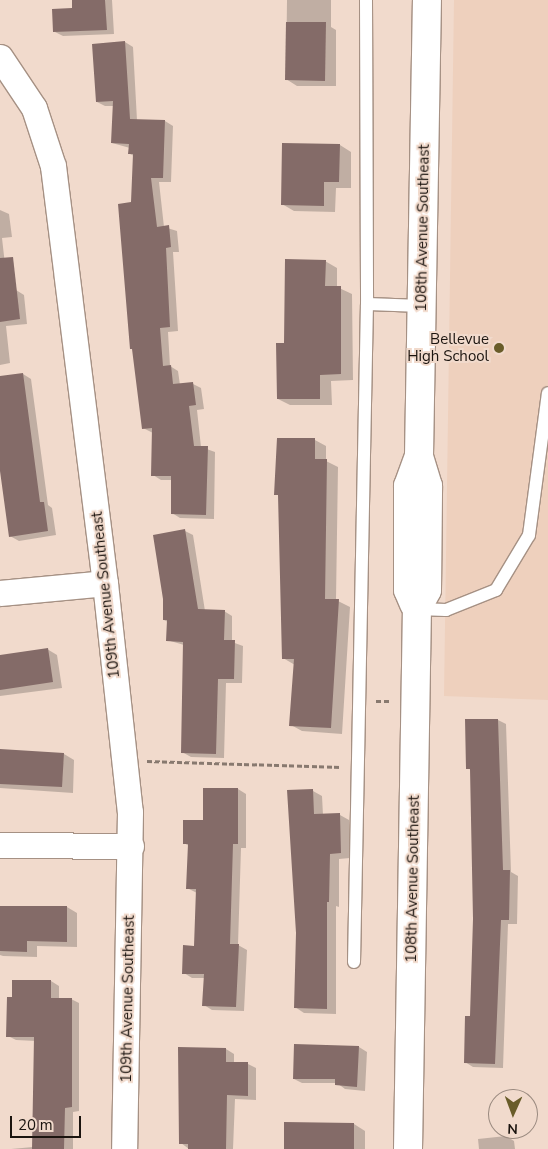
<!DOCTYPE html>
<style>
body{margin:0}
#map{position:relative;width:548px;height:1149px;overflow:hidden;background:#f1dacc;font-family:"Nunito Sans",sans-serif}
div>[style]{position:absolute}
.built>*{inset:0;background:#eed0bd}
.shadow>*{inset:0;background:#0003}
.building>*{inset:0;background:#846b68}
.path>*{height:3px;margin-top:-1.5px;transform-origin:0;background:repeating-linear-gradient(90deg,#88796f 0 5px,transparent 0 7.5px)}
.roads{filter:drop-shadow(1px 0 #a69184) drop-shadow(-1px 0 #a69184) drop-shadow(0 1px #a69184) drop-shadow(0 -1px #a69184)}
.service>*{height:12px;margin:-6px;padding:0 6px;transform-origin:6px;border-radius:6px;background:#fff}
.minor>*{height:25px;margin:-12.5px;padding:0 12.5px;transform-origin:12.5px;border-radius:12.5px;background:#fff}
.tertiary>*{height:28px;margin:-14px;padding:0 14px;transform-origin:14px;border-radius:14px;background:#fff}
.dots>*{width:14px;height:14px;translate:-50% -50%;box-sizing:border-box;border:2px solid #f1dacc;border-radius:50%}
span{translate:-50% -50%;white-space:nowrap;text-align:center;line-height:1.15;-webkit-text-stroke:4px #f1dacc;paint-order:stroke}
.street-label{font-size:15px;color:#1b140f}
.poi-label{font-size:15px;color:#1b140f}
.right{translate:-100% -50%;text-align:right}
.north{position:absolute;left:488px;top:1089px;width:50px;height:50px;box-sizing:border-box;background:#f1dacc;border:1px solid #9b8b80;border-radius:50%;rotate:182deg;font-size:14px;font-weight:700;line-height:20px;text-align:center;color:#1b140f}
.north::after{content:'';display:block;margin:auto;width:18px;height:22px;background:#695c29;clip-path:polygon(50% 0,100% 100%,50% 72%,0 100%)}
.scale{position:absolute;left:10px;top:1116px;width:71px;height:22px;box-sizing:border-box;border:2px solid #1b140f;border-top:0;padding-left:6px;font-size:15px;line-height:18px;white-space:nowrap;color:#1b140f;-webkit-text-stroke:4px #f1dacc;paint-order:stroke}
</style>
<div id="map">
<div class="built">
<div style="clip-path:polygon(454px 0,548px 0,548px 700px,444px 696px)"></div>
</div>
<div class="shadow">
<div style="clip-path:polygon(73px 0,112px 0,114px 34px,63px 36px,55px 32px,73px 10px)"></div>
<div style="clip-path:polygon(287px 0,331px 0,331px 27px,336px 30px,336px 86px,297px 86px,286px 79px)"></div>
<div style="clip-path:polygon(125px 42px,133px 47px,137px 120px,165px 121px,173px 126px,171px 182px,159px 182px,164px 227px,177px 231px,179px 252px,173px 252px,178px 331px,168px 332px,170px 366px,178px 371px,180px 385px,193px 384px,201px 388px,204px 409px,197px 410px,201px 447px,215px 452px,214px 519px,180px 518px,172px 513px,172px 480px,161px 480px,153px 475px,153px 433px,143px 428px,132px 203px,134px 156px,130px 154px,130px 148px,112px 143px,114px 106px,105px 106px,97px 102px)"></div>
<div style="clip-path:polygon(340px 145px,351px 152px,351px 188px,336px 188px,335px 212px,294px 211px,282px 204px)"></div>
<div style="clip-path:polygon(0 210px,9px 214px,12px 237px,2px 238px,8px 291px,16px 290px,24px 295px,27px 324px,6px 326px,10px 363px,0 365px)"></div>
<div style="clip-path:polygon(325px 261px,337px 268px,337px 287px,352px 294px,353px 380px,331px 381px,332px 405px,290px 405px,278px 399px,285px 345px)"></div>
<div style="clip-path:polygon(23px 374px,31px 379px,48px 505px,52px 508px,56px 535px,19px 541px,10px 536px,0 455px,0 378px)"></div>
<div style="clip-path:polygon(278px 440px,315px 440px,326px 446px,326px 461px,338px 467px,336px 600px,350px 607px,342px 734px,302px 731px,291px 725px,295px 665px,283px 658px)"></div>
<div style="clip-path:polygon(185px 531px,193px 535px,205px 611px,224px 611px,232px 616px,232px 642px,243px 646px,242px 683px,226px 683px,224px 758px,191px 757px,182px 752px,184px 645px,167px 640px,168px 622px,164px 620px)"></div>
<div style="clip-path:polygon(47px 649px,57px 655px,62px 688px,0 696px,0 656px)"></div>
<div style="clip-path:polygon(466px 720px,498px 720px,506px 724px,511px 872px,518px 876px,517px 924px,508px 924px,503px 1068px,473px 1067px,465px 1062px,471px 1017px,474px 920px,471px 770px,468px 768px)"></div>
<div style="clip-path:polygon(0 751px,64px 754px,74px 760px,73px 793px,0 788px)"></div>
<div style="clip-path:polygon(204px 789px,238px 789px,246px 794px,246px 848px,241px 848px,238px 945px,247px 950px,244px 1011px,212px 1010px,204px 1005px,205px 978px,192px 978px,184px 973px,196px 947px,197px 893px,187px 888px,189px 846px,184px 843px,204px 821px)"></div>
<div style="clip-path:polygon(313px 791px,322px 796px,323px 815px,340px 815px,349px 820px,350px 858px,339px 859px,339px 907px,336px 906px,336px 1014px,304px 1013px,295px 1007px)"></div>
<div style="clip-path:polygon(0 907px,67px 907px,77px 913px,77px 947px,37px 946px,37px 957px,3px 956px,0 955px)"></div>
<div style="clip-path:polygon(51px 981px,59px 986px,59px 999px,71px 999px,79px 1003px,79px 1111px,73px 1112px,73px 1149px,11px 1149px,33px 1147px,36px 1041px,16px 1040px,8px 1036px,13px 998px)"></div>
<div style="clip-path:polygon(295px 1045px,359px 1047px,367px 1052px,365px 1091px,345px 1089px,337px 1083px,302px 1083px,294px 1079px)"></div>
<div style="clip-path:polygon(226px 1049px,234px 1054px,234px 1064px,248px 1064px,256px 1068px,256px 1100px,235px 1099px,233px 1149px,189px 1149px,181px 1143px)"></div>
<div style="clip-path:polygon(354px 1124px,365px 1131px,365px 1149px,286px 1149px)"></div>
<div style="clip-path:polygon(506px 1136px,514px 1141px,515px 1149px,479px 1149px,478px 1139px)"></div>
</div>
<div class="building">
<div style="clip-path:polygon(72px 0,105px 0,107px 30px,53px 32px,52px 9px,72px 8px)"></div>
<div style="clip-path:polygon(286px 22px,326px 22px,325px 81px,285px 80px)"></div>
<div style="clip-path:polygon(125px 41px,130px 119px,165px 120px,163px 178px,151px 178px,157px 227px,169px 225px,171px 247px,166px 248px,170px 327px,160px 328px,163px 366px,171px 365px,173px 384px,193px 382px,196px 405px,189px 406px,194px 446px,208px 446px,206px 515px,171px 514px,171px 476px,151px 476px,152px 428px,142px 429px,132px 349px,130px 349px,118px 204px,131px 202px,133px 154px,128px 154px,129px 144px,111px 143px,113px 101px,96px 102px,92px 44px)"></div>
<div style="clip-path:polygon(282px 143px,340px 144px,339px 182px,324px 182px,324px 206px,281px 205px)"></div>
<div style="clip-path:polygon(13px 257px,20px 319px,0 322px,0 258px)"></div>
<div style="clip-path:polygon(285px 259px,326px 260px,325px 286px,341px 286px,341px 374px,320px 375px,320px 399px,277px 399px,276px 343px,284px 343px)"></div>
<div style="clip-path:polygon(23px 373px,40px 502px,44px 502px,48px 531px,9px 537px,0 471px,0 376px)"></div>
<div style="clip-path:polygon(277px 438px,315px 438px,315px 459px,327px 459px,325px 599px,339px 599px,331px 728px,289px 726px,294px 659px,282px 659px,278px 495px,274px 495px)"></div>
<div style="clip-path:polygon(185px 529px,198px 609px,225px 610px,224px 640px,235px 640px,234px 679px,218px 679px,216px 754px,181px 753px,183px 642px,166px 641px,167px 620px,163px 620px,163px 599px,153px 535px)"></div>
<div style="clip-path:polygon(48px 648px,53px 682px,0 690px,0 655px)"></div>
<div style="clip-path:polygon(465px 719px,498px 719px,503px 870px,510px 870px,509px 920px,501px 920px,495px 1064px,464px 1063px,465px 1016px,470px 1016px,473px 919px,470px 769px,466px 769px)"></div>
<div style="clip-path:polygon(0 749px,64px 753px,62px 787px,0 784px)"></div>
<div style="clip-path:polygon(203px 788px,238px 788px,238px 844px,233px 844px,230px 944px,239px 944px,236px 1007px,202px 1006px,204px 974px,182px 974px,183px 945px,194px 946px,196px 889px,186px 889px,188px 844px,183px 844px,183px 820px,203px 820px)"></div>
<div style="clip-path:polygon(313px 789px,314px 814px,340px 813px,341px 853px,330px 854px,329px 902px,327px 902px,327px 1009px,294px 1008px,296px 933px,287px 790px)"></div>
<div style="clip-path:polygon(0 906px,67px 906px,67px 942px,27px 941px,27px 952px,0 951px)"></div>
<div style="clip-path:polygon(12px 980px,51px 980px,51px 998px,72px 998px,72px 1107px,65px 1108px,64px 1149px,32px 1149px,34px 1037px,6px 1037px,7px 997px,12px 997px)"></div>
<div style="clip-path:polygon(294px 1044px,359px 1046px,357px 1087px,335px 1085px,335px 1079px,293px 1079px)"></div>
<div style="clip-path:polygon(178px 1047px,226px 1048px,226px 1062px,248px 1062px,248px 1096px,227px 1095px,226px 1149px,188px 1149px,188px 1144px,179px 1144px)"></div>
<div style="clip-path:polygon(284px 1122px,354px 1123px,354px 1149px,284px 1149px)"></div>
</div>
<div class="path">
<div style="left:376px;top:701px;width:14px"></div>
<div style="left:147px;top:761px;width:194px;rotate:1.8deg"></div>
</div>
<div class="roads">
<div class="service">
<div style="left:366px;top:0;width:304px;rotate:89.8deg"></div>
<div style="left:417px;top:609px;width:29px;rotate:2deg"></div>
<div style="left:446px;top:610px;width:54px;rotate:-21.8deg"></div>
<div style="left:496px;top:590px;width:64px;rotate:-59deg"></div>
<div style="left:529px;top:535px;width:143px;rotate:-82.4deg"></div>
<div style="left:354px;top:962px;width:658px;rotate:-88.87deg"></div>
<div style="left:367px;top:304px;width:55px;rotate:2.1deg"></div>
</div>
<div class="minor">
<div style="left:0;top:57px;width:61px;rotate:56.3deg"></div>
<div style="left:34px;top:108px;width:61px;rotate:71.9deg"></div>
<div style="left:53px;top:166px;width:420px;rotate:82.9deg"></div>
<div style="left:105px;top:583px;width:230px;rotate:83.8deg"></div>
<div style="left:130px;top:812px;width:337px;rotate:91deg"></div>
<div style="left:0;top:593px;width:105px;rotate:-5.4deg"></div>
<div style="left:0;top:845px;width:131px;rotate:0.4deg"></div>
</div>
<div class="tertiary">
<div style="left:414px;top:604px;width:15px;rotate:-113deg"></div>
<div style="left:408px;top:590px;width:104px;rotate:-90deg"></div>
<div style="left:408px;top:486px;width:32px;rotate:-70deg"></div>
<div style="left:408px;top:1149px;width:540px;rotate:-89.05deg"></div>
<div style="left:417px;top:609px;width:21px;rotate:-62deg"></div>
<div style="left:427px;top:590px;width:104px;rotate:-89.4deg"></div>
<div style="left:428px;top:486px;width:31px;rotate:-107deg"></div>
<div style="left:419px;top:456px;width:456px;rotate:-89deg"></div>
</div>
</div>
<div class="dots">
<div style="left:499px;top:348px;background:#695c29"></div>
</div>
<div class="street-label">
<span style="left:423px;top:228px;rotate:-89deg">108th Avenue Southeast</span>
<span style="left:106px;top:595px;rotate:-96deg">109th Avenue Southeast</span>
<span style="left:413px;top:879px;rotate:-89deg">108th Avenue Southeast</span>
<span style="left:128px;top:999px;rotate:-89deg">109th Avenue Southeast</span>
</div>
<div class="poi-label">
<span class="right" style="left:489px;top:348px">Bellevue<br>High School</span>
</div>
<div class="north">N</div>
<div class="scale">20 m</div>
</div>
